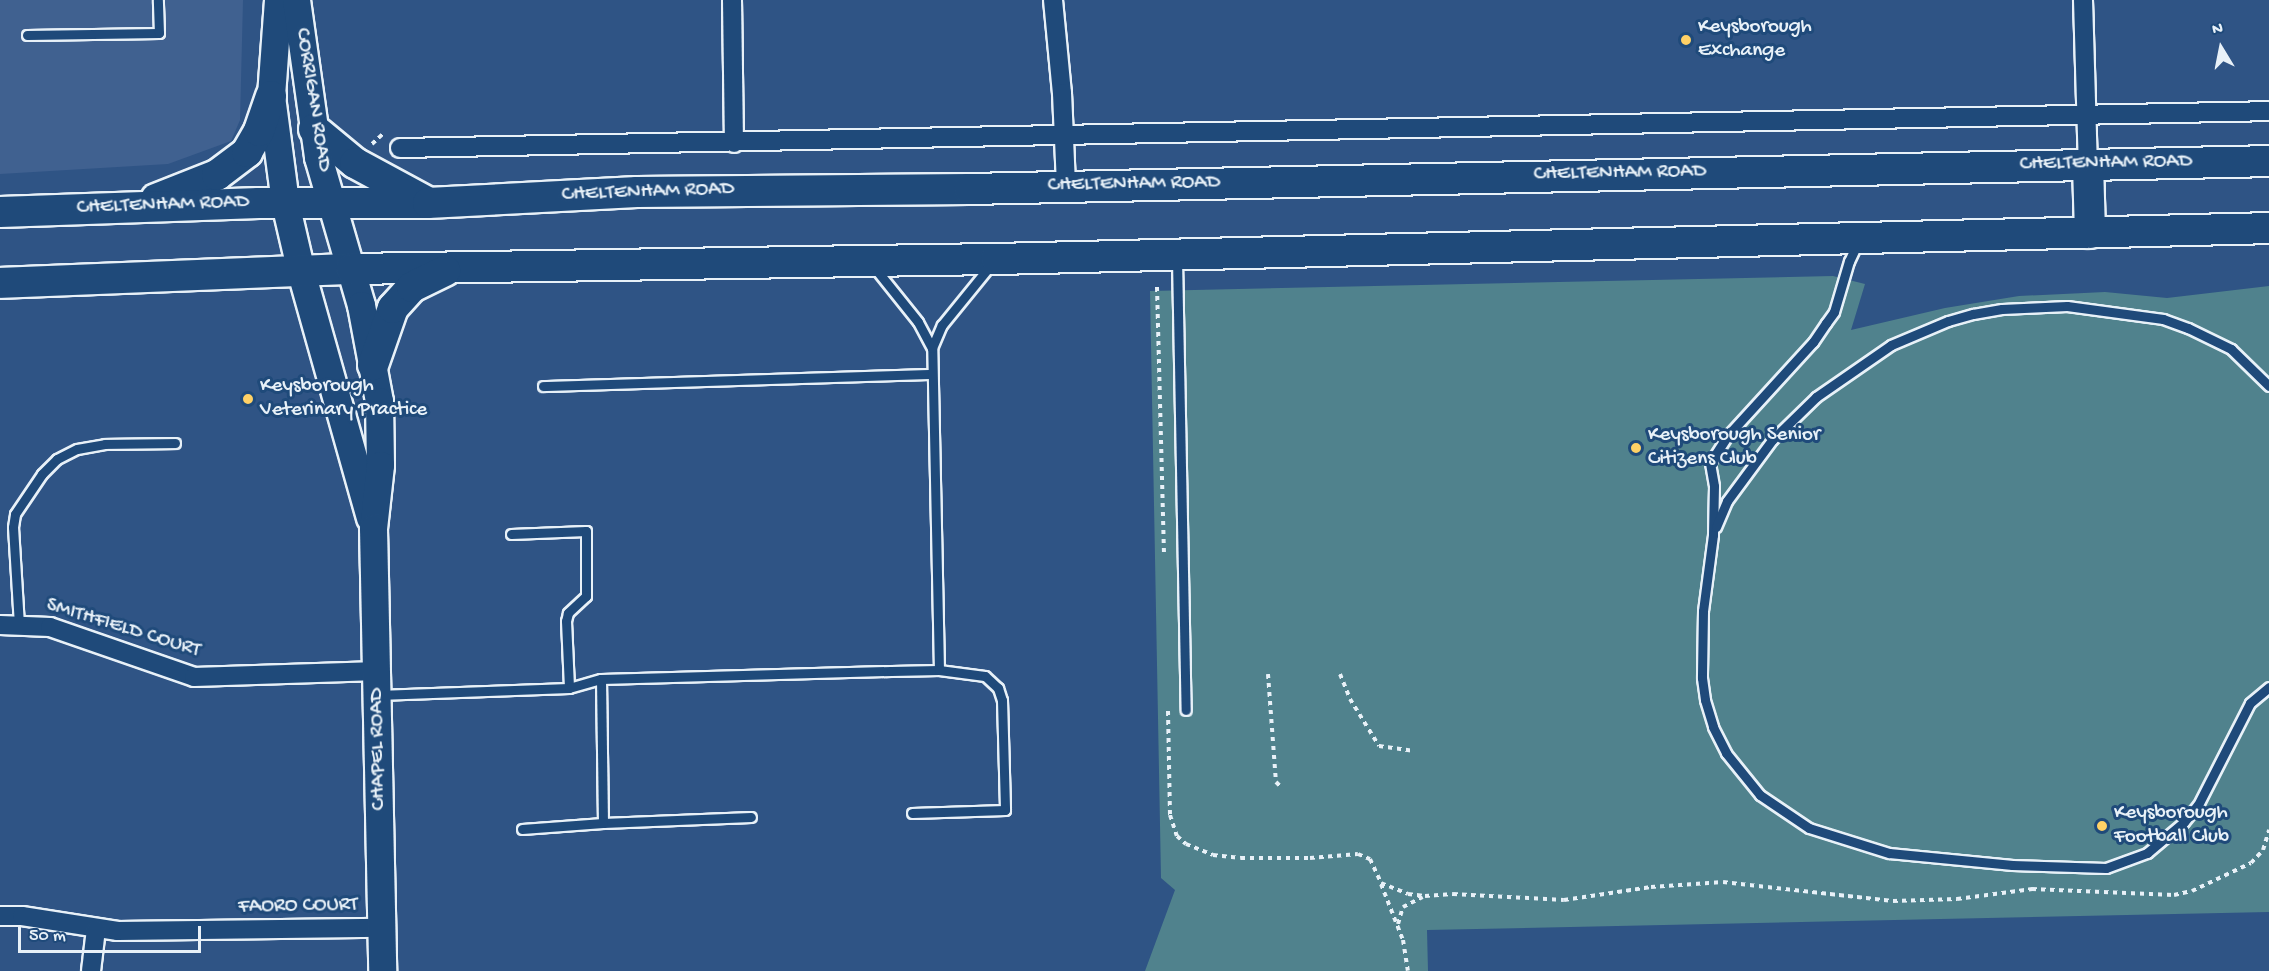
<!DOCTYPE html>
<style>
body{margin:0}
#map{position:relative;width:2269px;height:971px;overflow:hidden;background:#2f5485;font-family:"Gochi Hand",sans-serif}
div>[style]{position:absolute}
.built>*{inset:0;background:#406190}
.green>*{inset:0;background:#50828d}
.path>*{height:4px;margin-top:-2px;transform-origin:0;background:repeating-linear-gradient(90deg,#e8f1f8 0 4.5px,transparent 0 9px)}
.roads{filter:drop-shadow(2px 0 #e8f1f8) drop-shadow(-2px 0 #e8f1f8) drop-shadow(0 2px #e8f1f8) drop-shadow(0 -2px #e8f1f8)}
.lane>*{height:9px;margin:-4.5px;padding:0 4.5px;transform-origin:4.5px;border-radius:4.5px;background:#1f4a7a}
.street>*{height:18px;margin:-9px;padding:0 9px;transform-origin:9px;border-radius:9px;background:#1f4a7a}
.secondary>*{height:27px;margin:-13.5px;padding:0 13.5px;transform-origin:13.5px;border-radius:13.5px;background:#1f4a7a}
.primary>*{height:30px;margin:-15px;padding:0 15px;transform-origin:15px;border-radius:15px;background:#1f4a7a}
.dots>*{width:16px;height:16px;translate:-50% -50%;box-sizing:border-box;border:3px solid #1f4a7a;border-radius:50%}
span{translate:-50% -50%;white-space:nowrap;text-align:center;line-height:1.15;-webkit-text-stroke:6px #1f4a7a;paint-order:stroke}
.poi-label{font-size:21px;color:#e8f1f8}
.left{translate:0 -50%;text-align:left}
.street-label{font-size:21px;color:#e8f1f8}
.north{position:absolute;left:2191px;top:18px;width:60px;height:60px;-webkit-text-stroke:4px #1f4a7a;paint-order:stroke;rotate:350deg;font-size:16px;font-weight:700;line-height:24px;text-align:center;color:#e8f1f8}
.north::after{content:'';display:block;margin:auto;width:21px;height:27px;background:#e8f1f8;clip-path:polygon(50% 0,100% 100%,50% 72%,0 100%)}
.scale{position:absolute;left:18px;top:926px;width:183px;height:27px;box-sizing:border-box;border:3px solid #e8f1f8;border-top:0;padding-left:8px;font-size:18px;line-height:21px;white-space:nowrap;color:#e8f1f8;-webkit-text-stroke:4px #1f4a7a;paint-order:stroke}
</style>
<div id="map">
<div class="built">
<div style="clip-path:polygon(0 0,243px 0,240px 120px,231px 141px,168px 164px,0 174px)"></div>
</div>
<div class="green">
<div style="clip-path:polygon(1833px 276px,1865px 284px,1851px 330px,1945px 308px,2019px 296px,2105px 292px,2167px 298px,2269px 286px,2269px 912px,1427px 930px,1428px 971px,1145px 971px,1175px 890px,1161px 878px,1150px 291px)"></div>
</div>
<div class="path">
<div style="left:372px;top:144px;width:16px;rotate:-43deg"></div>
<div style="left:1157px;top:287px;width:270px;rotate:88.5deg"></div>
<div style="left:1268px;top:674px;width:108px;rotate:85.8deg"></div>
<div style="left:1276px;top:782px;width:8px;rotate:45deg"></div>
<div style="left:1340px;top:674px;width:27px;rotate:68deg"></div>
<div style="left:1350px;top:699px;width:55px;rotate:58.3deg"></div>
<div style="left:1379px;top:746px;width:34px;rotate:8deg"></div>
<div style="left:1168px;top:711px;width:104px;rotate:88.9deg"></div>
<div style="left:1170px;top:815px;width:22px;rotate:72deg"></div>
<div style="left:1177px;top:836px;width:12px;rotate:42deg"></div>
<div style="left:1186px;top:844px;width:29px;rotate:22deg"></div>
<div style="left:1213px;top:855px;width:28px;rotate:6deg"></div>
<div style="left:1241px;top:858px;width:69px"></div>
<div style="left:1310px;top:858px;width:48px;rotate:-4.8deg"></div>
<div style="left:1358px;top:854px;width:13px;rotate:23deg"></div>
<div style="left:1370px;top:859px;width:26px;rotate:65deg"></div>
<div style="left:1381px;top:883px;width:29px;rotate:22deg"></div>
<div style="left:1408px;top:894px;width:17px;rotate:7deg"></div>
<div style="left:1425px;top:896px;width:28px;rotate:-4deg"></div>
<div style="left:1453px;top:894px;width:111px;rotate:3.1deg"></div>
<div style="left:1564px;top:900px;width:88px;rotate:-8.5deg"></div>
<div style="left:1651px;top:887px;width:72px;rotate:-4deg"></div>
<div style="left:1723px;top:882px;width:171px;rotate:6.4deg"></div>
<div style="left:1893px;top:901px;width:64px;rotate:-1.8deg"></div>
<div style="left:1957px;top:899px;width:76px;rotate:-7.6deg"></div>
<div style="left:2032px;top:889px;width:142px;rotate:2.4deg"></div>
<div style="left:2174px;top:895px;width:18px;rotate:-13deg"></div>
<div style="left:2192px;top:891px;width:65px;rotate:-25.4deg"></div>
<div style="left:2251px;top:863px;width:18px;rotate:-47deg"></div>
<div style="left:2263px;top:850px;width:21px;rotate:-73deg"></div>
<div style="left:1381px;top:884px;width:60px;rotate:68.6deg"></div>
<div style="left:1403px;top:940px;width:31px;rotate:81deg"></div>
<div style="left:1398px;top:924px;width:18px;rotate:-74deg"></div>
<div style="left:1403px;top:907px;width:22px;rotate:-27deg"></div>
</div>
<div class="roads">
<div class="lane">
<div style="left:27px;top:35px;width:132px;rotate:-0.9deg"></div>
<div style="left:159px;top:33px;width:33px;rotate:-92deg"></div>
<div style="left:1858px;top:242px;width:21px;rotate:115deg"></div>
<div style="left:1849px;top:261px;width:53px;rotate:106.4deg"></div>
<div style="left:1834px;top:312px;width:14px;rotate:126deg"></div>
<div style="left:1826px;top:323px;width:23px;rotate:124deg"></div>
<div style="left:1813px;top:342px;width:126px;rotate:132.4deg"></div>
<div style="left:1728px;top:435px;width:33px;rotate:123deg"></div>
<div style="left:1710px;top:463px;width:23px;rotate:80deg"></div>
<div style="left:1714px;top:486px;width:49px;rotate:91.2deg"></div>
<div style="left:1713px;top:535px;width:77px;rotate:97.5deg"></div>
<div style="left:1703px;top:611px;width:67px;rotate:90.9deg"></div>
<div style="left:1702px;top:678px;width:22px;rotate:82deg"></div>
<div style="left:1705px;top:700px;width:28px;rotate:73deg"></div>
<div style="left:1713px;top:727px;width:29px;rotate:63deg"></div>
<div style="left:1726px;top:753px;width:54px;rotate:51deg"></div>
<div style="left:1760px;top:795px;width:59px;rotate:34deg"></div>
<div style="left:1809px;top:828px;width:84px;rotate:17.4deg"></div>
<div style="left:1889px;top:853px;width:124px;rotate:5.6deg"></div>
<div style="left:2012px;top:865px;width:94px;rotate:1.8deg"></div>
<div style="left:2106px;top:868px;width:44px;rotate:-20.1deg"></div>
<div style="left:2147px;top:853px;width:48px;rotate:-40deg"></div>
<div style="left:2184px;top:822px;width:22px;rotate:-51deg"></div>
<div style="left:2198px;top:805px;width:114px;rotate:-63deg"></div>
<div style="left:2250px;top:703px;width:25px;rotate:-40deg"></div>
<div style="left:1177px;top:259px;width:451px;rotate:88.9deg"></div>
<div style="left:874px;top:267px;width:70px;rotate:51.3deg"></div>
<div style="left:918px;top:322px;width:30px;rotate:62deg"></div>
<div style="left:543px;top:386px;width:389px;rotate:-1.8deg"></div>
<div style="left:1716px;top:527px;width:28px;rotate:-67deg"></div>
<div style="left:1727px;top:501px;width:76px;rotate:-53.6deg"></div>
<div style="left:1772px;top:440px;width:62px;rotate:-44.3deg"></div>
<div style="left:1816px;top:397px;width:91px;rotate:-34.7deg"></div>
<div style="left:1891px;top:345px;width:62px;rotate:-22.8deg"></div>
<div style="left:1948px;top:321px;width:26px;rotate:-16deg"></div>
<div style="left:1973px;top:314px;width:29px;rotate:-10deg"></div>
<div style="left:2002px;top:309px;width:65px;rotate:-2.6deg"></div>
<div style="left:2067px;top:306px;width:97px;rotate:7.7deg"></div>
<div style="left:2163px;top:319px;width:27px;rotate:20deg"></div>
<div style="left:2188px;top:328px;width:48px;rotate:26deg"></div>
<div style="left:2231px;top:349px;width:53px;rotate:44.2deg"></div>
<div style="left:511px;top:534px;width:75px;rotate:-2.3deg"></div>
<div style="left:586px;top:531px;width:65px;rotate:90deg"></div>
<div style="left:586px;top:596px;width:25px;rotate:137deg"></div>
<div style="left:568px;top:613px;width:8px;rotate:104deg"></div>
<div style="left:566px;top:621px;width:67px;rotate:87.4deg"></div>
<div style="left:19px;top:625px;width:98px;rotate:-93.5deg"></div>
<div style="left:13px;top:527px;width:13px;rotate:-81deg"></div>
<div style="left:15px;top:514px;width:48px;rotate:-56deg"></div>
<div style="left:42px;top:474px;width:21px;rotate:-45deg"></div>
<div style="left:57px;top:459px;width:22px;rotate:-27deg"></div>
<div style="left:77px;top:449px;width:28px;rotate:-10deg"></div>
<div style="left:105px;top:444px;width:70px;rotate:-0.8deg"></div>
<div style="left:939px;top:670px;width:322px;rotate:-91.2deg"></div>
<div style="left:932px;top:348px;width:25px;rotate:-67deg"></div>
<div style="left:942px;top:325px;width:76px;rotate:-50.9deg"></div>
<div style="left:601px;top:679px;width:144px;rotate:89.2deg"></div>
<div style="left:603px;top:823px;width:148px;rotate:-2.3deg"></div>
<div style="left:378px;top:695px;width:191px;rotate:-2.1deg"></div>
<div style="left:569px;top:688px;width:33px;rotate:-16deg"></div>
<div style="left:601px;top:679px;width:290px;rotate:-1.6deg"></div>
<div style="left:891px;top:671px;width:48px;rotate:-1.2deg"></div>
<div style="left:939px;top:670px;width:46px;rotate:7.4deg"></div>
<div style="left:985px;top:676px;width:18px;rotate:43deg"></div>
<div style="left:998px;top:688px;width:13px;rotate:72deg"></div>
<div style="left:1002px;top:700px;width:110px;rotate:88.4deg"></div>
<div style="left:1005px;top:810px;width:93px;rotate:178.2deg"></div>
<div style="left:522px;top:829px;width:81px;rotate:-4.2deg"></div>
</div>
<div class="street">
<div style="left:732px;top:0;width:143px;rotate:89.2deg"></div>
<div style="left:1053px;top:0;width:93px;rotate:84.5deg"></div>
<div style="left:1062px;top:93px;width:93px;rotate:87.5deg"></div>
<div style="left:2083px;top:0;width:165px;rotate:88.3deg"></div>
<div style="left:400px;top:148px;width:1869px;rotate:-1.13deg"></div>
<div style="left:0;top:625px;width:50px;rotate:2.3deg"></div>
<div style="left:50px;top:627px;width:152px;rotate:19.1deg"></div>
<div style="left:194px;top:677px;width:184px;rotate:-1.9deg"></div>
<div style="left:0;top:916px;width:22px"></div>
<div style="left:22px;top:916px;width:97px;rotate:8.9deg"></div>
<div style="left:118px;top:931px;width:264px;rotate:-0.7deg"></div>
<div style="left:91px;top:971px;width:42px;rotate:-83.2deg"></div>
</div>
<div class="secondary">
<div style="left:278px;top:0;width:96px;rotate:94.2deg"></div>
<div style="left:271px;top:96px;width:108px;rotate:82.5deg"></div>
<div style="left:285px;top:203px;width:71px;rotate:76.9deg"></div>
<div style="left:301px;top:272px;width:255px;rotate:74.3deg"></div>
<div style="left:296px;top:0;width:159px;rotate:82deg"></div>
<div style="left:318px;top:157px;width:154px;rotate:73.8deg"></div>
<div style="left:361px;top:305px;width:98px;rotate:79.4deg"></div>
<div style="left:379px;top:401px;width:64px;rotate:89.1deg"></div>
<div style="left:380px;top:465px;width:63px;rotate:96.3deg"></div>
<div style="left:373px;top:528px;width:443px;rotate:88.8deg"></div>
</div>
<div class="primary">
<div style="left:314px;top:129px;width:53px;rotate:39.7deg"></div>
<div style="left:355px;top:163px;width:82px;rotate:28.4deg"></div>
<div style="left:2088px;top:165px;width:68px;rotate:88.3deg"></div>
<div style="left:156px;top:199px;width:66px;rotate:-21.5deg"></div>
<div style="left:217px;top:175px;width:38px;rotate:-37deg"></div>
<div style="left:247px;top:152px;width:24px;rotate:-60deg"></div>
<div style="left:259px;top:131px;width:37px;rotate:-71deg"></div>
<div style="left:0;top:212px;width:259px;rotate:-2deg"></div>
<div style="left:259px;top:203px;width:169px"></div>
<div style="left:428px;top:203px;width:209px;rotate:-3deg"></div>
<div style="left:637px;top:192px;width:332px;rotate:-0.5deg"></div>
<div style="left:969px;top:189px;width:1300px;rotate:-1.23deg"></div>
<div style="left:0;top:283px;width:351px;rotate:-2.3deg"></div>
<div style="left:351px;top:269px;width:645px;rotate:-0.89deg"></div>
<div style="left:996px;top:259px;width:1273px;rotate:-1.39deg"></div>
<div style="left:373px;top:365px;width:60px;rotate:-70.7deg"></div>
<div style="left:393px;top:308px;width:28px;rotate:-48deg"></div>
<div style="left:412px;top:287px;width:37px;rotate:-26deg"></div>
</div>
</div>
<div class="dots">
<div style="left:1686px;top:40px;background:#ffd166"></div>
<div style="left:248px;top:399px;background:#ffd166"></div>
<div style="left:1636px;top:448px;background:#ffd166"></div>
<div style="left:2102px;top:826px;background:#ffd166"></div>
</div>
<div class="poi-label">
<span class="left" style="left:1698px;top:40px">Keysborough<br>Exchange</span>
<span class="left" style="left:260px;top:399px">Keysborough<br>Veterinary Practice</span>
<span class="left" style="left:1648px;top:448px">Keysborough Senior<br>Citizens Club</span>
<span class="left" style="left:2114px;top:826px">Keysborough<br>Football Club</span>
</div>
<div class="street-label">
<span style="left:312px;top:100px;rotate:81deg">CORRIGAN ROAD</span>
<span style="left:2106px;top:164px;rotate:-1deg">CHELTENHAM ROAD</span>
<span style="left:1620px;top:174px;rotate:-1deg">CHELTENHAM ROAD</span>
<span style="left:1134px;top:185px;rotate:-1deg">CHELTENHAM ROAD</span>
<span style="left:648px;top:193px;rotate:-2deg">CHELTENHAM ROAD</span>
<span style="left:163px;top:206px;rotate:-2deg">CHELTENHAM ROAD</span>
<span style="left:123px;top:629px;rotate:17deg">SMITHFIELD COURT</span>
<span style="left:379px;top:749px;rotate:-91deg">CHAPEL ROAD</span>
<span style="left:298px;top:907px;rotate:-1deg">FAORO COURT</span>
</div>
<div class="north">N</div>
<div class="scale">50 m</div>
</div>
